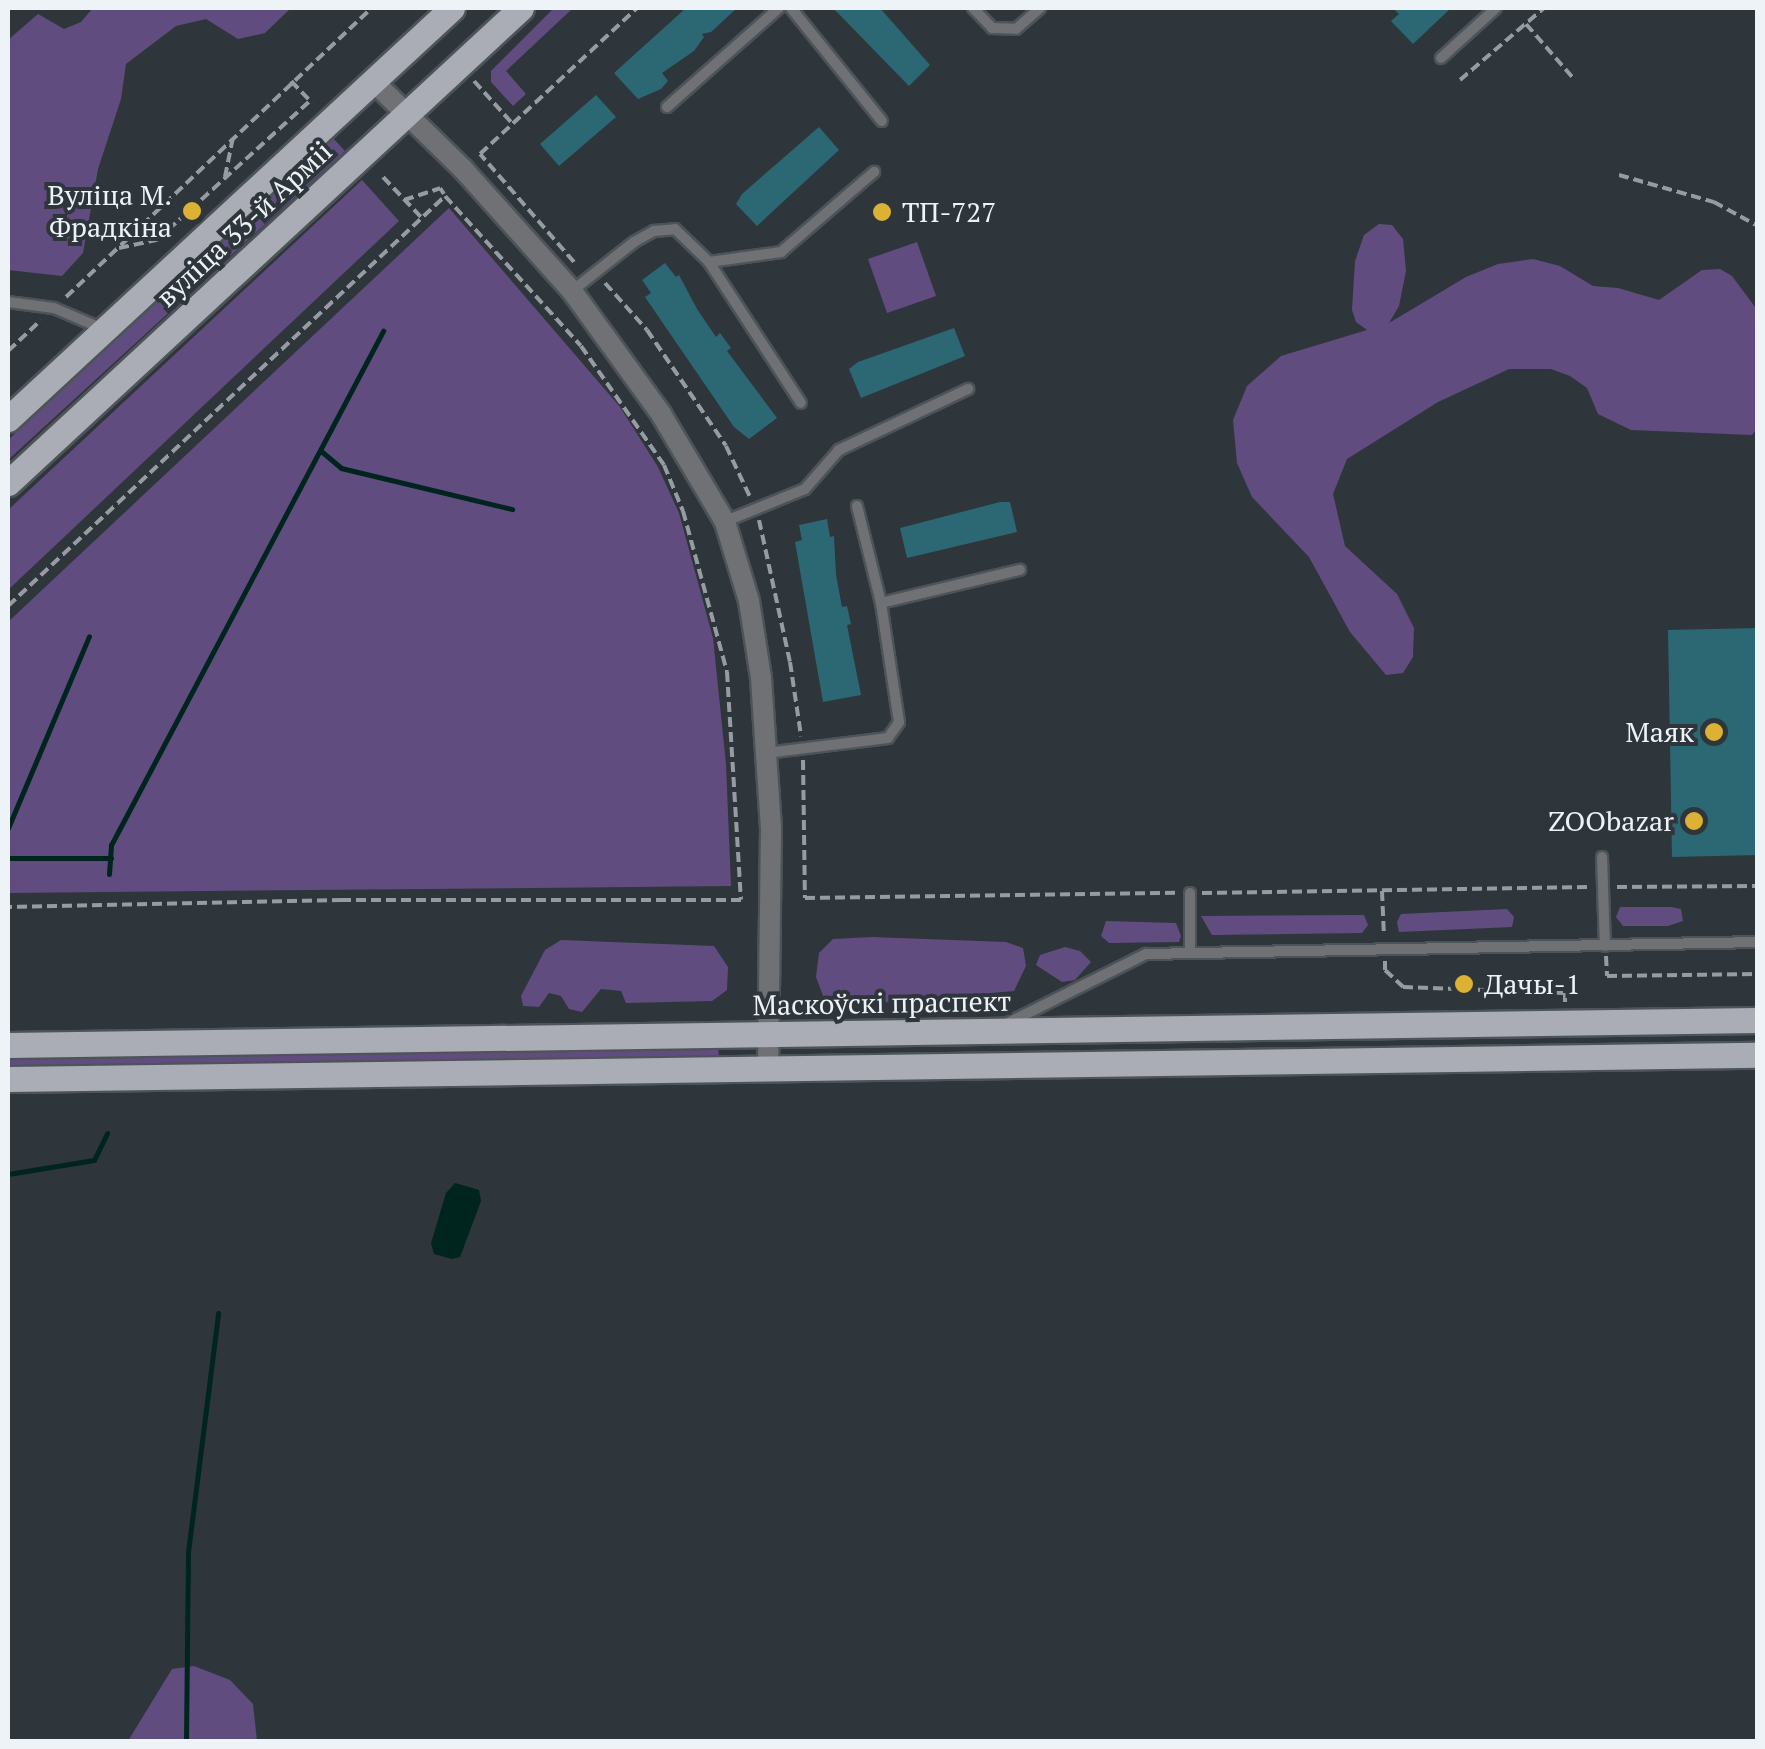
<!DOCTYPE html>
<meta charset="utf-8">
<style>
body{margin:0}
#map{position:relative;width:1765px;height:1749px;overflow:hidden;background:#2e363b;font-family:"PT Serif",serif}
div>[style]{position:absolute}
.green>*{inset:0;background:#614c7f}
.water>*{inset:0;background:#00241e}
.stream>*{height:5px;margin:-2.5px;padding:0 2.5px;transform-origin:2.5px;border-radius:2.5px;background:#00241e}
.building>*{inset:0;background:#2b6873}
.path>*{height:4px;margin-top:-2px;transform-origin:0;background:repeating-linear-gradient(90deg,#969ca1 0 10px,transparent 0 15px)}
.roads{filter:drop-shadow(2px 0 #4d5459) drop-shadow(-2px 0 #4d5459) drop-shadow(0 2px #4d5459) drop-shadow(0 -2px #4d5459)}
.lane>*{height:10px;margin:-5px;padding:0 5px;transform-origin:5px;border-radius:5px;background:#707175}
.street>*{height:20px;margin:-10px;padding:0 10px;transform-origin:10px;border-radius:10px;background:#707175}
.primary>*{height:25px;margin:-12.5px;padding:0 12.5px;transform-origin:12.5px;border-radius:12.5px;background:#aaadb5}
.dots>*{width:28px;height:28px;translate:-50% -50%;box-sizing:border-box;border:5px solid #2e363b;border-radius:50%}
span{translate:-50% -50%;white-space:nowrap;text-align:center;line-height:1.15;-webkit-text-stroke:8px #2e363b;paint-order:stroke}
.poi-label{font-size:28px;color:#eef3f7}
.right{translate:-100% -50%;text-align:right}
.left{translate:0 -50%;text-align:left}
.street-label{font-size:28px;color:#eef3f7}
.frame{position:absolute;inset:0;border:10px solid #eef3f7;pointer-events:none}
</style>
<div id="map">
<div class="green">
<div style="clip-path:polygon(93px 8px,291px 8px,265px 33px,238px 39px,206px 19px,176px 26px,126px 64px,121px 99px,98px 169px,83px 253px,62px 276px,8px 270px,8px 40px,38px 14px,64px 29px,81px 22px)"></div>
<div style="clip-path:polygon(554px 8px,573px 8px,506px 71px,526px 94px,513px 106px,491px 82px,491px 71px)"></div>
<div style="clip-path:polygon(333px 138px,345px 151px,8px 460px,8px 440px)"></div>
<div style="clip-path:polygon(362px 180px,399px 221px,8px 590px,8px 510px)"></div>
<div style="clip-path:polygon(449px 208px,620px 407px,658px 467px,679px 513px,713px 638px,726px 764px,731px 886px,8px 893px,8px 622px)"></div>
<div style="clip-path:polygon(1379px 224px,1392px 225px,1403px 239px,1406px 271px,1399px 306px,1389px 323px,1466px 277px,1498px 264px,1533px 259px,1560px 266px,1593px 286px,1618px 288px,1659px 300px,1702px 270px,1720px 269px,1732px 276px,1758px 311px,1758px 427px,1752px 435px,1631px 430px,1598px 414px,1587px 388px,1570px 376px,1551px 369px,1509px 369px,1438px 402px,1347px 459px,1333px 494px,1345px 546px,1397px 594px,1414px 628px,1413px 657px,1403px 673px,1386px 675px,1350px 632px,1309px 557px,1252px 497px,1237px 463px,1233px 420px,1247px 386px,1281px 356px,1367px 330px,1356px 322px,1352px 310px,1355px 261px,1364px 235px)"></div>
<div style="clip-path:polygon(917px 242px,936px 296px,887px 313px,868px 259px)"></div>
<div style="clip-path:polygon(1620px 907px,1671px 907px,1681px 909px,1683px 921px,1668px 926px,1623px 926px,1616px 917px)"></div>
<div style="clip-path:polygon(1507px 909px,1514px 917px,1512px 927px,1399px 932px,1397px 922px,1401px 914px)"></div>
<div style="clip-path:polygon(1364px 915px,1368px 925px,1362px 933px,1212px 935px,1201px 916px)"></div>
<div style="clip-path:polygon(1106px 921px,1176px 923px,1181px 936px,1179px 942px,1109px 943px,1101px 936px)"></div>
<div style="clip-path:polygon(872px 937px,1006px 942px,1023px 948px,1026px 966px,1014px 991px,856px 1005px,825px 1001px,816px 977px,819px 953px,833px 939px)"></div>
<div style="clip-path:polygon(561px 940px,714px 946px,728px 967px,727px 990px,712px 1001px,626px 1003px,621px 991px,601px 989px,582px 1012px,569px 1009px,561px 996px,549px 993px,539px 1007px,523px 1006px,521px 996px,545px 950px)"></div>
<div style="clip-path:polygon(1065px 947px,1080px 951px,1091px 962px,1075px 980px,1062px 982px,1036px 965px,1040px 955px)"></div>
<div style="clip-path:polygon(1553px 1032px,1553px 1038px,815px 1048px,813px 1040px)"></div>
<div style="clip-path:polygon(718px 1044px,719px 1059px,8px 1068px,8px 1054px)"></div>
<div style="clip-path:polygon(194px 1666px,230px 1680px,253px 1704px,257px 1741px,128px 1741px,172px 1669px)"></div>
</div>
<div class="water">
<div style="clip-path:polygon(455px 1183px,479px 1190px,481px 1201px,460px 1257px,452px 1259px,434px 1254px,431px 1243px,446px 1193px)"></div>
</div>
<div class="stream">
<div style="left:321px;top:451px;width:26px;rotate:40deg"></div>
<div style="left:341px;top:468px;width:176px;rotate:13.5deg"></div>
<div style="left:8px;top:828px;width:208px;rotate:-67.1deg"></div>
<div style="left:8px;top:858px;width:103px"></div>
<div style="left:109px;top:874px;width:29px;rotate:-86deg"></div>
<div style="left:111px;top:845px;width:582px;rotate:-62.11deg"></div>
<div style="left:8px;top:1174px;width:87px;rotate:-9.2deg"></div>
<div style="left:94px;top:1160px;width:30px;rotate:-64deg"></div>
<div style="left:186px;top:1742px;width:190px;rotate:-89.4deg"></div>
<div style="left:188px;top:1552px;width:241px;rotate:-82.8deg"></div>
</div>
<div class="building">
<div style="clip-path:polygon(686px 8px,737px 8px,711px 32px,702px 34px,704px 37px,694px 51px,662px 73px,668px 81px,661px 89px,638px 99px,614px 73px)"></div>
<div style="clip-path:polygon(833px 8px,880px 8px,930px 65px,909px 86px)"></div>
<div style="clip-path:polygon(1393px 8px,1451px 8px,1413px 44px,1391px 21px,1399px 14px)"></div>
<div style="clip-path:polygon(596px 95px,616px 117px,559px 166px,540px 144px)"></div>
<div style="clip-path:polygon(819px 127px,839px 150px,757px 226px,736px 204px,742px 194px)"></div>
<div style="clip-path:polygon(665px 263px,676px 277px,679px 275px,697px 309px,716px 337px,720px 333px,731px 348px,727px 351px,777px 418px,749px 439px,734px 427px,645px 297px,651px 293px,642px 280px)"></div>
<div style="clip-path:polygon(954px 328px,965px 356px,861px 398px,849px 369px,858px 362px)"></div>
<div style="clip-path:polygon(1000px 502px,1010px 502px,1017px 532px,907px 558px,900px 528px)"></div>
<div style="clip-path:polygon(827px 519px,830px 537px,834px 536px,836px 575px,842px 607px,847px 606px,851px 624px,847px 625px,861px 695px,823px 702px,795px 542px,802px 540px,799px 525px)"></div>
<div style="clip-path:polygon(1758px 628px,1758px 855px,1672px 857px,1668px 630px)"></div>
</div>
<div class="path">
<div style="left:1526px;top:24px;width:73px;rotate:48.9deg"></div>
<div style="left:1460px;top:80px;width:111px;rotate:-40.6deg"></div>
<div style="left:291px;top:81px;width:30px;rotate:46deg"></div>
<div style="left:474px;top:81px;width:55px;rotate:47.9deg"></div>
<div style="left:1619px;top:175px;width:99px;rotate:15.9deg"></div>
<div style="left:1714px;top:202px;width:50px;rotate:28.6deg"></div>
<div style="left:225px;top:177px;width:41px;rotate:-78.7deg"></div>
<div style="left:383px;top:177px;width:55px;rotate:46.5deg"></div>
<div style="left:404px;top:200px;width:38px;rotate:-18deg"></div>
<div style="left:440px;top:188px;width:7px;rotate:56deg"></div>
<div style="left:119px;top:248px;width:39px;rotate:-12deg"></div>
<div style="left:157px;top:240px;width:207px;rotate:-42.3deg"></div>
<div style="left:574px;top:262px;width:143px;rotate:-131deg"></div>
<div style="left:480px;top:154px;width:214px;rotate:-42.9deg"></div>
<div style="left:605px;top:283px;width:63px;rotate:48.2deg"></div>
<div style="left:647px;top:330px;width:140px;rotate:55.7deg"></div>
<div style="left:726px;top:446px;width:56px;rotate:64.8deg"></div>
<div style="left:66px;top:297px;width:421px;rotate:-43.4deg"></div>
<div style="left:8px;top:351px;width:45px;rotate:-43.2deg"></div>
<div style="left:759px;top:520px;width:145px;rotate:77.7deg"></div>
<div style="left:790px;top:662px;width:75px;rotate:81.5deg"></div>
<div style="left:8px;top:606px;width:599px;rotate:-43.17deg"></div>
<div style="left:445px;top:196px;width:202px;rotate:47.8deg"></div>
<div style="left:581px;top:346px;width:145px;rotate:55.1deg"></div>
<div style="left:664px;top:465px;width:50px;rotate:67.6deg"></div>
<div style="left:683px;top:511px;width:167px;rotate:74.7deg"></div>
<div style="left:727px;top:672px;width:228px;rotate:86.5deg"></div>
<div style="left:741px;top:900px;width:399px;rotate:180deg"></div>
<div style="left:342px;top:900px;width:334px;rotate:178.8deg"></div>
<div style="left:803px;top:760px;width:138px;rotate:89.2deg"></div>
<div style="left:805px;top:898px;width:373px;rotate:-0.8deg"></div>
<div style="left:1617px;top:887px;width:141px;rotate:-0.4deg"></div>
<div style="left:1382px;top:891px;width:45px;rotate:87.5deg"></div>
<div style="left:1202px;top:893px;width:386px;rotate:-0.9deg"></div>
<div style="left:1606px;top:956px;width:20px;rotate:87deg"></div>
<div style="left:1607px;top:976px;width:151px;rotate:-0.8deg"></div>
<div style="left:1385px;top:961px;width:9px;rotate:90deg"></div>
<div style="left:1385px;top:970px;width:25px;rotate:43deg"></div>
<div style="left:1403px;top:987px;width:162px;rotate:2.1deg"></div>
<div style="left:1565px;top:993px;width:9px;rotate:90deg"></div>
</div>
<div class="roads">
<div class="lane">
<div style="left:791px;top:8px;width:145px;rotate:51.2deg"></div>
<div style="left:973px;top:8px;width:28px;rotate:46deg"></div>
<div style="left:992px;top:28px;width:24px;rotate:2deg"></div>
<div style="left:1016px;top:29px;width:32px;rotate:-41deg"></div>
<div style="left:1441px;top:58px;width:74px;rotate:-42.3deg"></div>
<div style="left:667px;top:107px;width:149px;rotate:-41.5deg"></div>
<div style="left:709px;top:262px;width:73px;rotate:-7.9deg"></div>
<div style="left:781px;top:252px;width:123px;rotate:-40.7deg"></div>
<div style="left:572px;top:291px;width:79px;rotate:-38.3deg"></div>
<div style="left:634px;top:242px;width:23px;rotate:-29deg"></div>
<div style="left:654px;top:231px;width:21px;rotate:-5deg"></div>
<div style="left:675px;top:229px;width:47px;rotate:44.1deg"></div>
<div style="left:709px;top:262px;width:168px;rotate:56.9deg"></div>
<div style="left:8px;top:302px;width:46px;rotate:7.4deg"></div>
<div style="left:54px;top:308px;width:53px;rotate:23.2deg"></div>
<div style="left:726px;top:521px;width:85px;rotate:-22.1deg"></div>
<div style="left:805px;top:489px;width:52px;rotate:-48.9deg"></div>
<div style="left:839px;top:450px;width:143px;rotate:-25.3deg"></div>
<div style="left:881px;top:603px;width:143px;rotate:-13.4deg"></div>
<div style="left:766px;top:753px;width:123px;rotate:-7deg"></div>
<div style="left:888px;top:738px;width:19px;rotate:-55deg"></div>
<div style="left:899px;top:722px;width:120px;rotate:-98.6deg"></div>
<div style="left:881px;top:603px;width:100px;rotate:-103.9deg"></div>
<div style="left:1602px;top:857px;width:89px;rotate:88.1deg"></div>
<div style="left:1190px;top:893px;width:60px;rotate:90deg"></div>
<div style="left:1010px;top:1022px;width:152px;rotate:-26.6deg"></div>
<div style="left:1146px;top:954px;width:612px;rotate:-1.12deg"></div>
</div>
<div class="street">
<div style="left:373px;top:81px;width:126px;rotate:44.4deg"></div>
<div style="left:463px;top:169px;width:164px;rotate:48.2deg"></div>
<div style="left:572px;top:291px;width:152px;rotate:54.1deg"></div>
<div style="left:661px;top:414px;width:126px;rotate:59.3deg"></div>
<div style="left:725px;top:522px;width:83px;rotate:73.1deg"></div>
<div style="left:749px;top:601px;width:78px;rotate:81.1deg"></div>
<div style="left:761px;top:678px;width:150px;rotate:86.2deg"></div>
<div style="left:771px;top:828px;width:241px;rotate:90.7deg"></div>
</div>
<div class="primary">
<div style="left:8px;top:419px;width:605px;rotate:-42.79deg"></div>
<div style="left:8px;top:483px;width:699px;rotate:-42.8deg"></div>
<div style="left:8px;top:1045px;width:1750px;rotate:-0.82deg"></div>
<div style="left:8px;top:1079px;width:1750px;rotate:-0.79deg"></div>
</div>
</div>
<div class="dots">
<div style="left:192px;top:211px;background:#ddb133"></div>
<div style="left:882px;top:212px;background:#ddb133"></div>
<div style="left:1714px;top:732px;background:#ddb133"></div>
<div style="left:1694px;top:821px;background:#ddb133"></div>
<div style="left:1464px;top:984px;background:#ddb133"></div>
</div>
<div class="poi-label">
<span class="right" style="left:172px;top:211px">Вуліца М.<br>Фрадкіна</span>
<span class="left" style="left:902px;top:212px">ТП-727</span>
<span class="right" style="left:1694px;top:732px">Маяк</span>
<span class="right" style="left:1674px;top:821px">ZOObazar</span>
<span class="left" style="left:1484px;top:984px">Дачы-1</span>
</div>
<div class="street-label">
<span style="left:244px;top:224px;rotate:-43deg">вуліца 33-й Арміі</span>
<span style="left:882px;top:1003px;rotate:-1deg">Маскоўскі праспект</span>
</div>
<div class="frame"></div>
</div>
